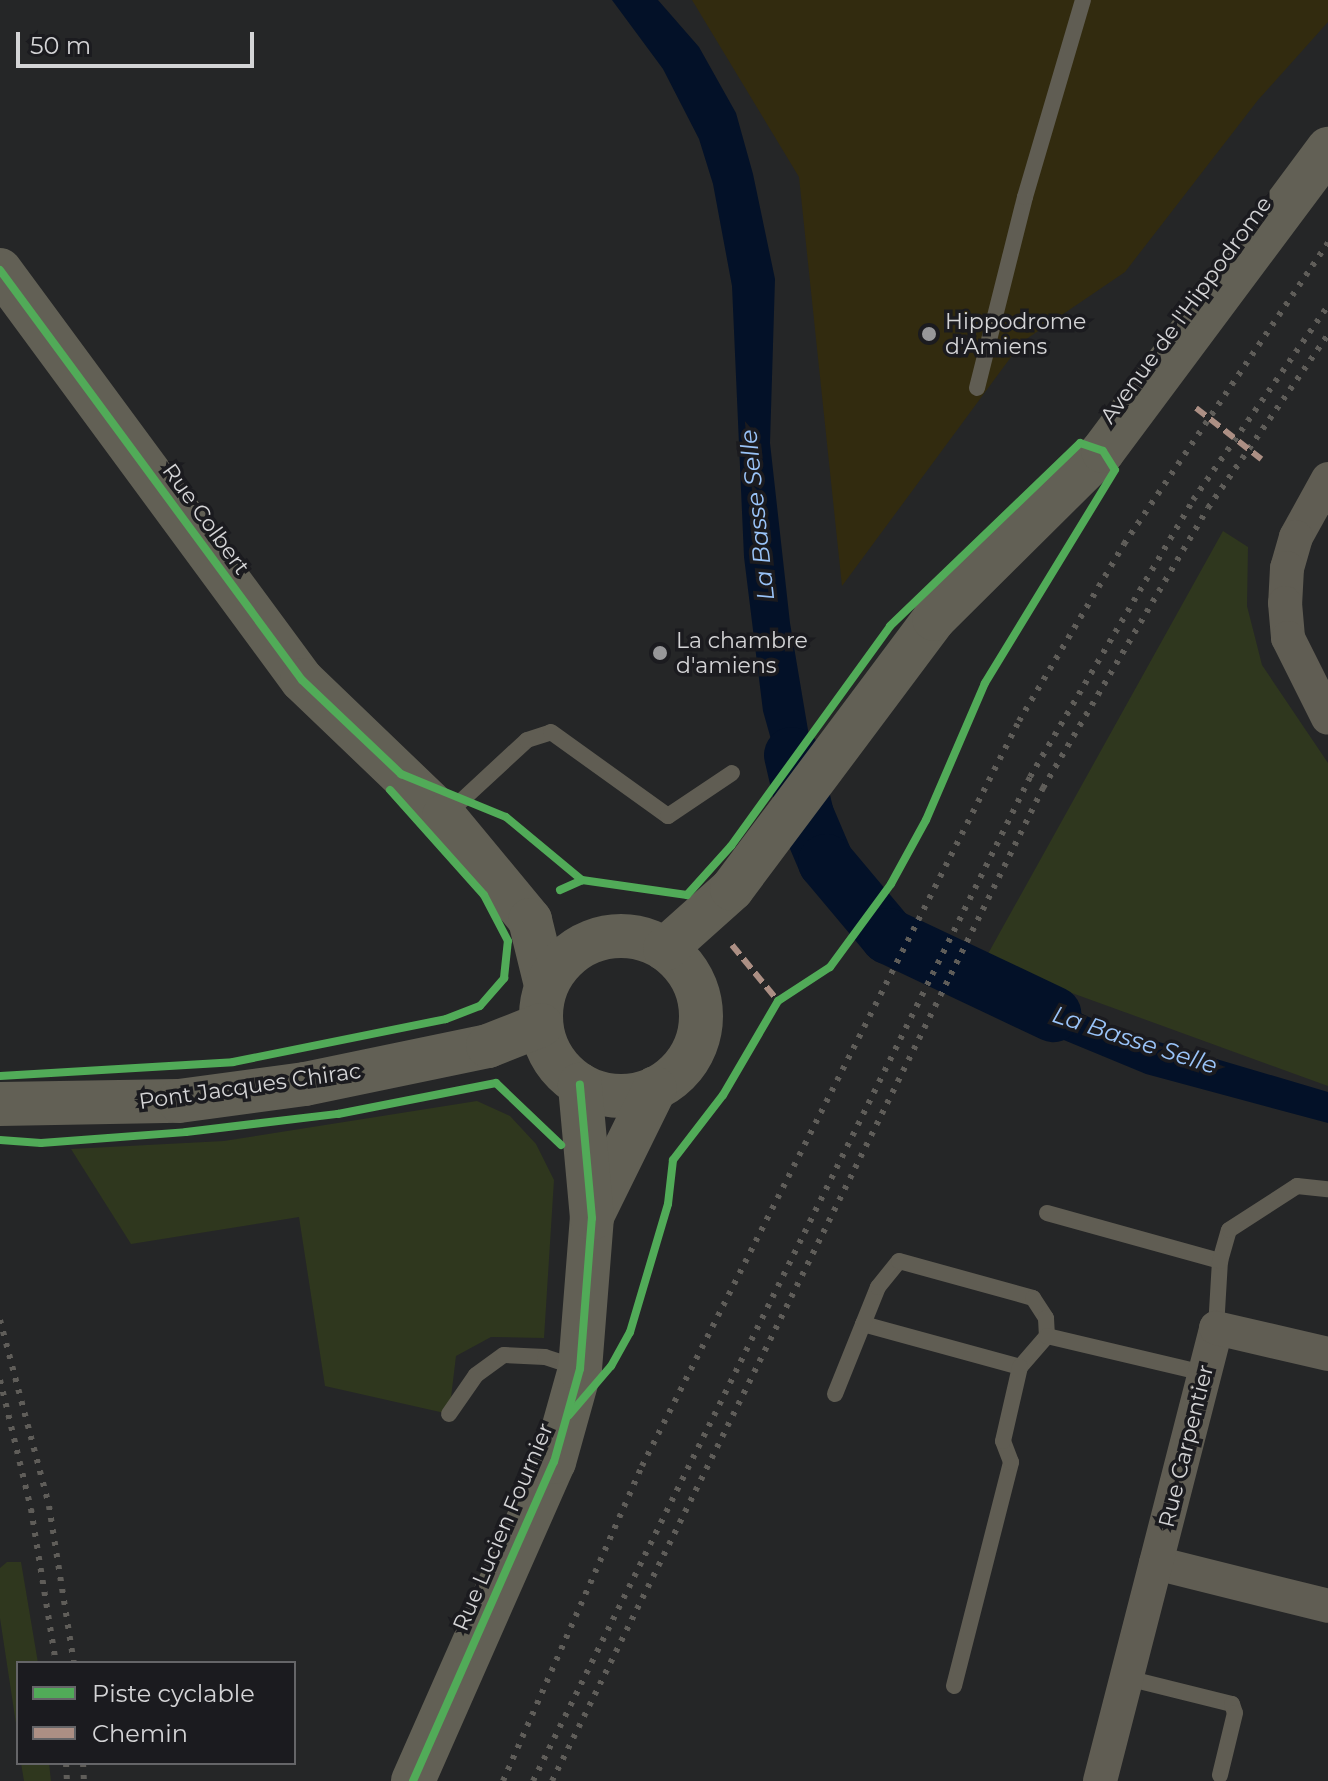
<!DOCTYPE html>
<style>
body{margin:0}
#map{position:relative;width:1328px;height:1781px;overflow:hidden;background:#252627;font-family:Montserrat,sans-serif}
div>[style]{position:absolute}
.green>*{inset:0;background:#2f371e}
.sand>*{inset:0;background:#322b0f}
.water>*{inset:0;background:#031128}
.river>*{height:56px;margin:-28px;padding:0 28px;transform-origin:28px;border-radius:28px;background:#031128}
.lane>*{height:16px;margin:-8px;padding:0 8px;transform-origin:8px;border-radius:8px;background:#605d53}
.street>*{height:34px;margin:-17px;padding:0 17px;transform-origin:17px;border-radius:17px;background:#605d53}
.secondary>*{height:44px;margin:-22px;padding:0 22px;transform-origin:22px;border-radius:22px;background:#626055}
.secondary>.ring{margin:-22px;padding:0;box-sizing:content-box;background:none;border:44px solid #626055;border-radius:50%}
.rail>*{height:6px;margin-top:-3px;transform-origin:0;background:repeating-linear-gradient(90deg,#5f5d59 0 4px,transparent 0 12px)}
.quiet>*{height:6px;margin-top:-3px;transform-origin:0;background:repeating-linear-gradient(90deg,#ac8f84 0 12px,transparent 0 18px)}
.cycleway>*{height:8px;margin:-4px;padding:0 4px;transform-origin:4px;border-radius:4px;background:#51ab58}
.dots>*{width:22px;height:22px;translate:-50% -50%;box-sizing:border-box;border:4px solid #1b1b1f;border-radius:50%}
span{translate:-50% -50%;white-space:nowrap;text-align:center;line-height:1.15;-webkit-text-stroke:7px #1b1b1f;paint-order:stroke}
.street-label{font-size:22px;color:#d4d4d6}
.poi-label{font-size:22px;color:#d4d4d6}
.left{translate:0 -50%;text-align:left}
.water-label{font-size:24px;color:#9ac4f9;font-style:italic}
.legend{position:absolute;left:16px;top:1661px;width:280px;height:104px;box-sizing:border-box;background:#1b1b1f;border:2px solid #656568;margin:0;padding:10px 14px;list-style:none;font-size:24px;color:#d4d4d6}
.legend li{display:flex;align-items:center;gap:16px;height:40px}
.legend b{width:40px;border:2px solid #656568}
.scale{position:absolute;left:16px;top:32px;width:238px;height:36px;box-sizing:border-box;border:4px solid #d4d4d6;border-top:0;padding-left:10px;font-size:24px;line-height:28px;white-space:nowrap;color:#d4d4d6;-webkit-text-stroke:6px #1b1b1f;paint-order:stroke}
</style>
<div id="map">
<div class="green">
<div style="clip-path:polygon(1223px 531px,1248px 547px,1247px 606px,1262px 665px,1328px 763px,1328px 1086px,984px 961px)"></div>
<div style="clip-path:polygon(477px 1101px,510px 1116px,536px 1144px,554px 1180px,544px 1338px,491px 1337px,456px 1356px,449px 1414px,325px 1386px,299px 1217px,131px 1244px,71px 1149px,224px 1141px)"></div>
<div style="clip-path:polygon(7px 1562px,21px 1562px,38px 1663px,18px 1663px,18px 1737px,0 1618px,0 1568px)"></div>
<div style="clip-path:polygon(21px 1763px,49px 1763px,51px 1781px,24px 1781px)"></div>
</div>
<div class="sand">
<div style="clip-path:polygon(692px 0,1328px 0,1328px 22px,1258px 100px,1125px 272px,1022px 342px,842px 586px,799px 177px)"></div>
</div>
<div class="water">
<div style="clip-path:polygon(612px 0,658px 0,699px 47px,736px 113px,753px 174px,775px 279px,770px 443px,790px 623px,822px 813px,801px 846px,763px 711px,744px 557px,732px 286px,713px 184px,699px 139px,663px 69px)"></div>
<div style="clip-path:polygon(989px 971px,1115px 1029px,1328px 1092px,1328px 1123px,1146px 1074px,972px 1002px)"></div>
</div>
<div class="river">
<div style="left:792px;top:755px;width:62px;rotate:76.9deg"></div>
<div style="left:806px;top:815px;width:51px;rotate:66.9deg"></div>
<div style="left:826px;top:862px;width:97px;rotate:50deg"></div>
<div style="left:888px;top:936px;width:183px;rotate:25.3deg"></div>
</div>
<div class="lane">
<div style="left:977px;top:388px;width:197px;rotate:-75.9deg"></div>
<div style="left:1025px;top:197px;width:205px;rotate:-73.6deg"></div>
<div style="left:446px;top:815px;width:110px;rotate:-42.8deg"></div>
<div style="left:527px;top:740px;width:25px;rotate:-18deg"></div>
<div style="left:551px;top:732px;width:144px;rotate:35.7deg"></div>
<div style="left:668px;top:816px;width:77px;rotate:-33.9deg"></div>
<div style="left:1047px;top:1213px;width:180px;rotate:15.5deg"></div>
<div style="left:863px;top:1324px;width:163px;rotate:15.3deg"></div>
<div style="left:1020px;top:1367px;width:41px;rotate:-48.9deg"></div>
<div style="left:1216px;top:1328px;width:67px;rotate:-86.6deg"></div>
<div style="left:1220px;top:1261px;width:32px;rotate:-74deg"></div>
<div style="left:1229px;top:1230px;width:81px;rotate:-32.9deg"></div>
<div style="left:1297px;top:1186px;width:31px;rotate:6deg"></div>
<div style="left:835px;top:1394px;width:115px;rotate:-68.1deg"></div>
<div style="left:878px;top:1287px;width:33px;rotate:-51deg"></div>
<div style="left:899px;top:1261px;width:139px;rotate:15.4deg"></div>
<div style="left:1033px;top:1298px;width:24px;rotate:57deg"></div>
<div style="left:1046px;top:1318px;width:18px;rotate:87deg"></div>
<div style="left:1047px;top:1336px;width:161px;rotate:13.3deg"></div>
<div style="left:449px;top:1414px;width:47px;rotate:-55.3deg"></div>
<div style="left:476px;top:1375px;width:34px;rotate:-36deg"></div>
<div style="left:504px;top:1355px;width:41px;rotate:2.8deg"></div>
<div style="left:545px;top:1357px;width:35px;rotate:18deg"></div>
<div style="left:1127px;top:1678px;width:108px;rotate:13.9deg"></div>
<div style="left:1232px;top:1704px;width:9px;rotate:72deg"></div>
<div style="left:1235px;top:1713px;width:64px;rotate:103.6deg"></div>
<div style="left:954px;top:1686px;width:231px;rotate:-75.7deg"></div>
<div style="left:1011px;top:1462px;width:22px;rotate:-111deg"></div>
<div style="left:1003px;top:1441px;width:76px;rotate:-77.1deg"></div>
</div>
<div class="street">
<div style="left:1328px;top:479px;width:66px;rotate:118.9deg"></div>
<div style="left:1296px;top:537px;width:32px;rotate:106deg"></div>
<div style="left:1287px;top:568px;width:35px;rotate:93deg"></div>
<div style="left:1285px;top:603px;width:35px;rotate:85deg"></div>
<div style="left:1288px;top:638px;width:89px;rotate:63.4deg"></div>
<div style="left:1156px;top:1563px;width:177px;rotate:14deg"></div>
<div style="left:1100px;top:1781px;width:468px;rotate:-75.6deg"></div>
<div style="left:1216px;top:1328px;width:115px;rotate:13.1deg"></div>
</div>
<div class="secondary">
<div style="left:0;top:270px;width:509px;rotate:53.63deg"></div>
<div style="left:302px;top:680px;width:197px;rotate:43.8deg"></div>
<div style="left:444px;top:816px;width:135px;rotate:50.4deg"></div>
<div style="left:530px;top:920px;width:67px;rotate:76.2deg"></div>
<div class="ring" style="left:541px;top:936px;width:116px;height:116px"></div>
<div style="left:665px;top:949px;width:90px;rotate:-41.8deg"></div>
<div style="left:732px;top:889px;width:337px;rotate:-53.2deg"></div>
<div style="left:934px;top:619px;width:238px;rotate:-44.8deg"></div>
<div style="left:1103px;top:451px;width:377px;rotate:-53.3deg"></div>
<div style="left:0;top:1104px;width:179px;rotate:-1deg"></div>
<div style="left:179px;top:1101px;width:127px;rotate:-7.7deg"></div>
<div style="left:305px;top:1084px;width:187px;rotate:-11.7deg"></div>
<div style="left:488px;top:1046px;width:57px;rotate:-21.6deg"></div>
<div style="left:594px;top:1212px;width:138px;rotate:-63.8deg"></div>
<div style="left:413px;top:1781px;width:349px;rotate:-66.2deg"></div>
<div style="left:554px;top:1462px;width:97px;rotate:-74.4deg"></div>
<div style="left:580px;top:1369px;width:151px;rotate:-85.5deg"></div>
<div style="left:592px;top:1218px;width:134px;rotate:-95.2deg"></div>
</div>
<div class="rail">
<div style="left:0;top:1320px;width:192px;rotate:75.2deg"></div>
<div style="left:49px;top:1506px;width:159px;rotate:81deg"></div>
<div style="left:0;top:1380px;width:133px;rotate:76.5deg"></div>
<div style="left:31px;top:1509px;width:156px;rotate:80.8deg"></div>
<div style="left:66px;top:1763px;width:18px;rotate:87deg"></div>
<div style="left:83px;top:1763px;width:18px;rotate:87deg"></div>
<div style="left:503px;top:1781px;width:344px;rotate:-66.2deg"></div>
<div style="left:642px;top:1466px;width:835px;rotate:-63.16deg"></div>
<div style="left:1019px;top:721px;width:206px;rotate:-59.3deg"></div>
<div style="left:1124px;top:544px;width:364px;rotate:-55.9deg"></div>
<div style="left:533px;top:1781px;width:1120px;rotate:-63.66deg"></div>
<div style="left:1030px;top:777px;width:321px;rotate:-59.5deg"></div>
<div style="left:1193px;top:500px;width:236px;rotate:-55.2deg"></div>
<div style="left:552px;top:1781px;width:1108px;rotate:-63.69deg"></div>
<div style="left:1043px;top:788px;width:325px;rotate:-59.5deg"></div>
<div style="left:1208px;top:508px;width:211px;rotate:-55.3deg"></div>
</div>
<div class="quiet">
<div style="left:1196px;top:408px;width:83px;rotate:38.1deg"></div>
<div style="left:732px;top:945px;width:72px;rotate:50.6deg"></div>
</div>
<div class="cycleway">
<div style="left:0;top:270px;width:509px;rotate:53.63deg"></div>
<div style="left:302px;top:680px;width:137px;rotate:43.5deg"></div>
<div style="left:401px;top:774px;width:113px;rotate:22.3deg"></div>
<div style="left:506px;top:817px;width:99px;rotate:39.7deg"></div>
<div style="left:560px;top:890px;width:24px;rotate:-24deg"></div>
<div style="left:582px;top:880px;width:106px;rotate:8.1deg"></div>
<div style="left:687px;top:895px;width:66px;rotate:-48.1deg"></div>
<div style="left:731px;top:846px;width:271px;rotate:-54.1deg"></div>
<div style="left:890px;top:626px;width:264px;rotate:-43.9deg"></div>
<div style="left:1080px;top:443px;width:24px;rotate:19deg"></div>
<div style="left:1103px;top:451px;width:22px;rotate:58deg"></div>
<div style="left:1115px;top:470px;width:250px;rotate:121.4deg"></div>
<div style="left:985px;top:683px;width:149px;rotate:113.3deg"></div>
<div style="left:926px;top:820px;width:73px;rotate:118.7deg"></div>
<div style="left:891px;top:884px;width:103px;rotate:126.3deg"></div>
<div style="left:830px;top:967px;width:62px;rotate:146.8deg"></div>
<div style="left:778px;top:1001px;width:109px;rotate:120.3deg"></div>
<div style="left:723px;top:1095px;width:82px;rotate:127.6deg"></div>
<div style="left:673px;top:1160px;width:44px;rotate:96.5deg"></div>
<div style="left:668px;top:1204px;width:134px;rotate:106.5deg"></div>
<div style="left:630px;top:1332px;width:39px;rotate:119deg"></div>
<div style="left:611px;top:1366px;width:65px;rotate:130.6deg"></div>
<div style="left:0;top:1076px;width:233px;rotate:-3.4deg"></div>
<div style="left:233px;top:1062px;width:217px;rotate:-11.4deg"></div>
<div style="left:446px;top:1019px;width:36px;rotate:-21deg"></div>
<div style="left:480px;top:1006px;width:37px;rotate:-49deg"></div>
<div style="left:504px;top:978px;width:37px;rotate:-84deg"></div>
<div style="left:508px;top:941px;width:52px;rotate:-117.6deg"></div>
<div style="left:484px;top:895px;width:141px;rotate:-131.8deg"></div>
<div style="left:0;top:1140px;width:41px;rotate:4.2deg"></div>
<div style="left:41px;top:1143px;width:145px;rotate:-4.3deg"></div>
<div style="left:186px;top:1132px;width:153px;rotate:-6.8deg"></div>
<div style="left:338px;top:1114px;width:161px;rotate:-11.1deg"></div>
<div style="left:496px;top:1083px;width:90px;rotate:43.6deg"></div>
<div style="left:413px;top:1781px;width:349px;rotate:-66.2deg"></div>
<div style="left:554px;top:1462px;width:97px;rotate:-74.4deg"></div>
<div style="left:580px;top:1369px;width:151px;rotate:-85.5deg"></div>
<div style="left:592px;top:1218px;width:134px;rotate:-95.2deg"></div>
</div>
<div class="dots">
<div style="left:929px;top:334px;background:#979799"></div>
<div style="left:660px;top:653px;background:#979799"></div>
</div>
<div class="street-label">
<span style="left:1186px;top:310px;rotate:-54deg">Avenue de l'Hippodrome</span>
<span style="left:206px;top:519px;rotate:54deg">Rue Colbert</span>
<span style="left:250px;top:1086px;rotate:-8deg">Pont Jacques Chirac</span>
<span style="left:1186px;top:1446px;rotate:-76deg">Rue Carpentier</span>
<span style="left:503px;top:1527px;rotate:-67deg">Rue Lucien Fournier</span>
</div>
<div class="poi-label">
<span class="left" style="left:945px;top:334px">Hippodrome<br>d'Amiens</span>
<span class="left" style="left:676px;top:653px">La chambre<br>d'amiens</span>
</div>
<div class="water-label">
<span style="left:757px;top:515px;rotate:-96deg">La Basse Selle</span>
<span style="left:1135px;top:1040px;rotate:18deg">La Basse Selle</span>
</div>
<ul class="legend">
<li><b style="height:10px;background:#51ab58"></b>Piste cyclable</li>
<li><b style="height:10px;background:#ac8f84"></b>Chemin</li>
</ul>
<div class="scale">50 m</div>
</div>
